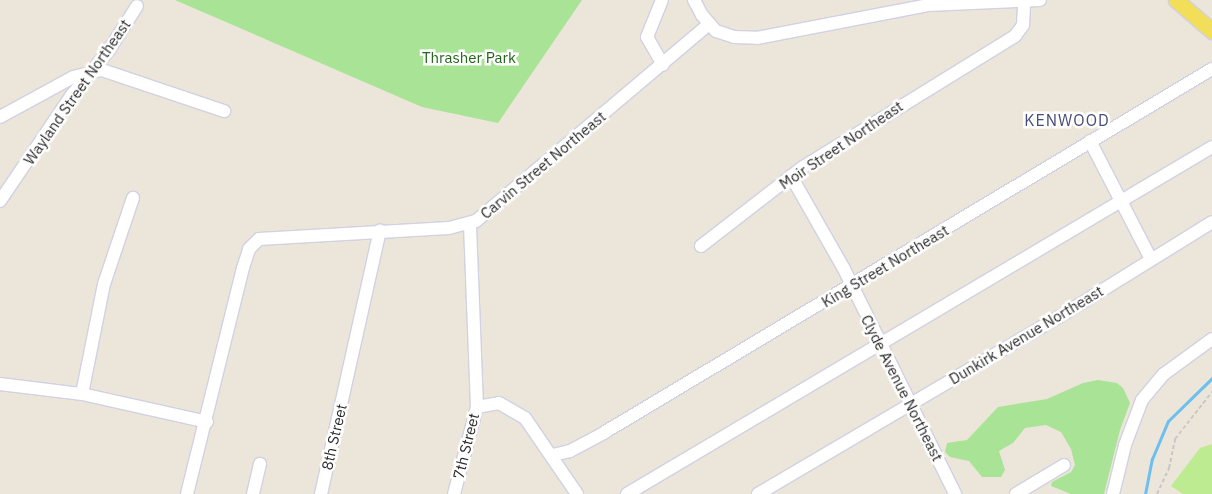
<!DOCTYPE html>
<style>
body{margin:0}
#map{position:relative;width:1212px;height:494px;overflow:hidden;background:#ece6da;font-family:"IBM Plex Sans",sans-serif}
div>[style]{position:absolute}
.green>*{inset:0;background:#a8e396}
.pitch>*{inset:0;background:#bceb91}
.stream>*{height:3px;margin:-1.5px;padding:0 1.5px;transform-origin:1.5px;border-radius:1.5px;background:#6cbfef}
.path>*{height:2px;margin-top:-1px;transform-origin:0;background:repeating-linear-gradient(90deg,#c7c7c7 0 4px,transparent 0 6.5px)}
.roads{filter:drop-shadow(1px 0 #d0d1e2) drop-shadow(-1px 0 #d0d1e2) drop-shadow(0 1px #d0d1e2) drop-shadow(0 -1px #d0d1e2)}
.minor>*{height:12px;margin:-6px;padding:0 6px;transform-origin:6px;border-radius:6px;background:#fff}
.major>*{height:15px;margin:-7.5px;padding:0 7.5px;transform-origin:7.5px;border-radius:7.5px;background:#f2de59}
span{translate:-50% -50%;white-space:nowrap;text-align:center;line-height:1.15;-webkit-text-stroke:5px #fff;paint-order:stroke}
.park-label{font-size:15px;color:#216619}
.street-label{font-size:15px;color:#292929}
.neighbourhood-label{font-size:16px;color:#494d7a;letter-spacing:1px}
</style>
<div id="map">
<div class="green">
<div style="clip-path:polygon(175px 0,582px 0,498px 123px,422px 107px)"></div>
<div style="clip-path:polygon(1098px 380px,1117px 383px,1123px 388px,1130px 403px,1120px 430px,1104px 494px,1071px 494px,1051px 486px,1052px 482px,1071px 472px,1075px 465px,1071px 449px,1061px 432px,1046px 425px,1025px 428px,1013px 443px,999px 451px,1005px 470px,1001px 477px,982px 477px,969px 461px,950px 457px,945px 452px,947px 443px,967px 440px,998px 407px,1047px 399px,1083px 383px)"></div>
</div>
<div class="pitch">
<div style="clip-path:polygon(1212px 444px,1212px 494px,1183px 494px,1171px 486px,1200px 448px)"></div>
</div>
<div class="stream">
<div style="left:1145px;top:494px;width:36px;rotate:-79deg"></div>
<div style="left:1152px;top:459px;width:41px;rotate:-67.2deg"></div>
<div style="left:1168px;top:421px;width:62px;rotate:-44.3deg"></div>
</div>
<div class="path">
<div style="left:1157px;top:494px;width:29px;rotate:-65deg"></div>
<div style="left:1169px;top:468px;width:30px;rotate:-78deg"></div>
<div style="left:1175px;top:439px;width:60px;rotate:-51.8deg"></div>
</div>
<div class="roads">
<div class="minor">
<div style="left:662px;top:0;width:40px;rotate:112deg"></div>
<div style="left:647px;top:37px;width:32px;rotate:60deg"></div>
<div style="left:694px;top:0;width:17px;rotate:62deg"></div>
<div style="left:702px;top:15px;width:21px;rotate:49deg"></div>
<div style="left:716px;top:31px;width:19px;rotate:18deg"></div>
<div style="left:734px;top:37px;width:23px;rotate:2deg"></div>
<div style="left:757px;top:38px;width:174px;rotate:-10.9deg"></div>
<div style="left:928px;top:5px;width:112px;rotate:-2.6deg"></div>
<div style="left:0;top:117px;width:83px;rotate:-28.7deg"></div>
<div style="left:73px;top:77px;width:30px;rotate:-14deg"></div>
<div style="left:102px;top:70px;width:129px;rotate:18.6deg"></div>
<div style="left:1090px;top:141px;width:133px;rotate:62.7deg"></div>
<div style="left:791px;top:176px;width:107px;rotate:60.3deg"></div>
<div style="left:844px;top:269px;width:251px;rotate:63.7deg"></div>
<div style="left:0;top:201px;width:127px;rotate:-55.9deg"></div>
<div style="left:71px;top:96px;width:60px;rotate:-50.4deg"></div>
<div style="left:109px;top:50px;width:52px;rotate:-57.5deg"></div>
<div style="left:701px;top:246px;width:129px;rotate:-37.8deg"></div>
<div style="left:803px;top:167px;width:249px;rotate:-31.7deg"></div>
<div style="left:1015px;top:36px;width:14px;rotate:-54deg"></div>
<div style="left:1023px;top:25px;width:22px;rotate:-87deg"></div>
<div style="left:0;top:384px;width:83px;rotate:7deg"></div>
<div style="left:82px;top:394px;width:128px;rotate:12.6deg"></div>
<div style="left:82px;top:394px;width:112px;rotate:-78.7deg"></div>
<div style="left:104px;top:284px;width:91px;rotate:-71.4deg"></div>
<div style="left:477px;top:407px;width:22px;rotate:-10deg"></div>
<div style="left:499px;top:403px;width:30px;rotate:30deg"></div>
<div style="left:525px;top:418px;width:92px;rotate:55.6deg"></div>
<div style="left:553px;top:455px;width:17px;rotate:-13deg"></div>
<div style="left:570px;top:451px;width:40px;rotate:-28deg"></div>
<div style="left:605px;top:432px;width:707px;rotate:-30.88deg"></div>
<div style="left:187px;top:494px;width:233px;rotate:-76.1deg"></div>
<div style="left:243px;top:268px;width:20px;rotate:-72deg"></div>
<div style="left:249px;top:249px;width:14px;rotate:-45deg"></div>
<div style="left:259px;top:239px;width:190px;rotate:-3.3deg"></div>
<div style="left:449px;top:228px;width:28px;rotate:-15deg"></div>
<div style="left:476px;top:221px;width:305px;rotate:-40.2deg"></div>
<div style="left:253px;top:494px;width:31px;rotate:-77deg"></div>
<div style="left:321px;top:494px;width:270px;rotate:-77.4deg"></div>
<div style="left:454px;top:494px;width:90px;rotate:-75.2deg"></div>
<div style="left:477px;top:407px;width:183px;rotate:-92.2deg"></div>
<div style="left:627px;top:494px;width:680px;rotate:-30.67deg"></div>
<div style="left:758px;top:494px;width:349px;rotate:-30.5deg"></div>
<div style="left:1059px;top:317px;width:180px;rotate:-31.8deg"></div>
<div style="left:1016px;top:494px;width:56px;rotate:-31.1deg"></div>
<div style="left:1113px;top:494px;width:50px;rotate:-76.2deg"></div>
<div style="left:1125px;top:445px;width:48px;rotate:-69.3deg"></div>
<div style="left:1142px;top:400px;width:34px;rotate:-50deg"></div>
<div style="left:1164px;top:374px;width:59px;rotate:-36.1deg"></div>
</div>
<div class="major">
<div style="left:1176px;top:0;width:48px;rotate:40.7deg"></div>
</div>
</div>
<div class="park-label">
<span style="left:469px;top:58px">Thrasher Park</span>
</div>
<div class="street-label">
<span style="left:77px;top:92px;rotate:-55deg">Wayland Street Northeast</span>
<span style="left:841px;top:145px;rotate:-34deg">Moir Street Northeast</span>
<span style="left:543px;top:165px;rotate:-40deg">Carvin Street Northeast</span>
<span style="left:885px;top:266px;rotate:-31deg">King Street Northeast</span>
<span style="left:1026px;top:335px;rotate:-31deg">Dunkirk Avenue Northeast</span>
<span style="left:902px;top:388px;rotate:63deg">Clyde Avenue Northeast</span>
<span style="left:334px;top:437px;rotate:-77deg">8th Street</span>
<span style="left:466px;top:446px;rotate:-76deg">7th Street</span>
</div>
<div class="neighbourhood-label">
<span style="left:1067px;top:120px">KENWOOD</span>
</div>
</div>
